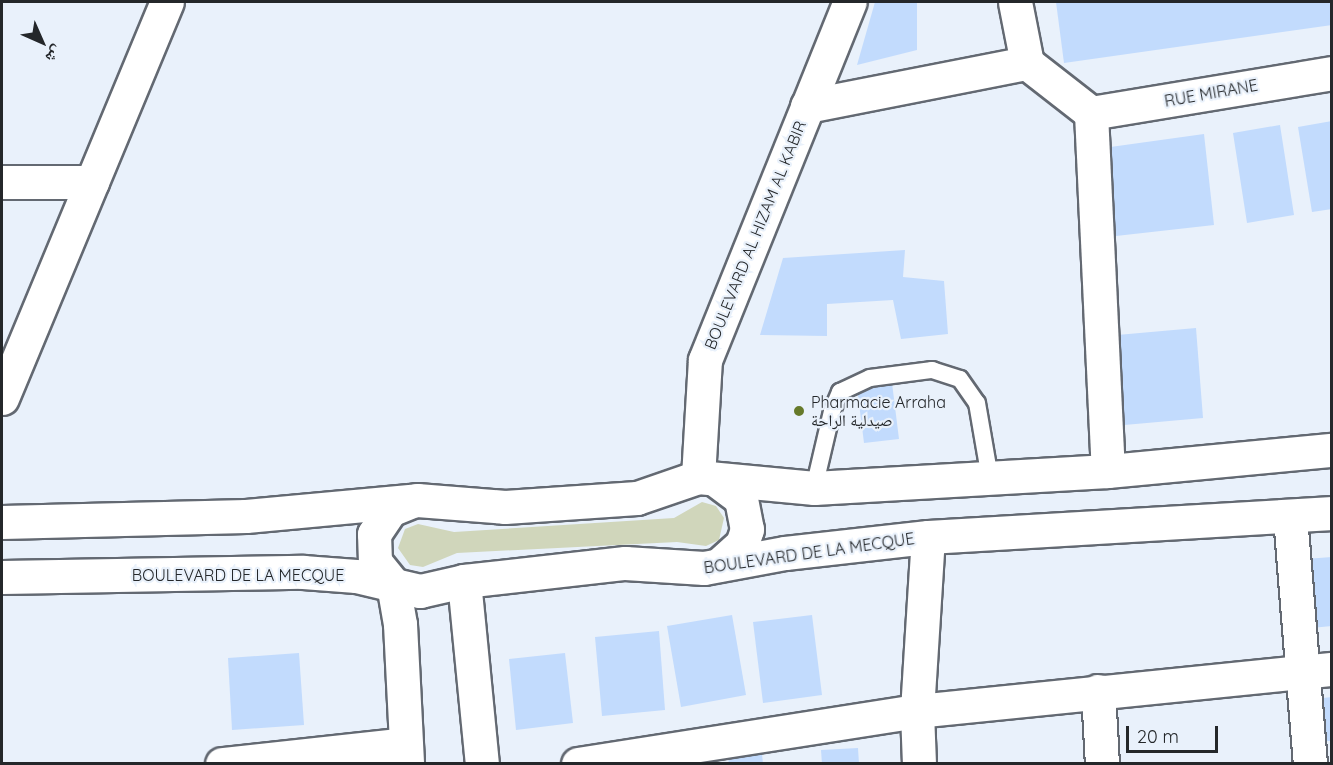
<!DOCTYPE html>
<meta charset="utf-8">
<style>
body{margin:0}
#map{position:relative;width:1333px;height:765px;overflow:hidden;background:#e9f1fb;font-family:Quicksand,"Noto Naskh Arabic",sans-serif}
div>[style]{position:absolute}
.green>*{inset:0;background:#d0d6bb}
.building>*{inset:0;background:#c2dbfd}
.roads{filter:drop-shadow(2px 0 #636972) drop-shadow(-2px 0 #636972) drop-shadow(0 2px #636972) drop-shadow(0 -2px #636972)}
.lane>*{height:16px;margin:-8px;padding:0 8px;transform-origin:8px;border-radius:8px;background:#fff}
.street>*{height:33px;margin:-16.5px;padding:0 16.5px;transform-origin:16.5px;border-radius:16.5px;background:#fff}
.secondary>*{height:33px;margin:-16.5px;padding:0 16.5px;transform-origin:16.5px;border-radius:16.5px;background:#fff}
.primary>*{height:33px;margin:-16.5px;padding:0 16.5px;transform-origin:16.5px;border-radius:16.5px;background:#fff}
.dots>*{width:16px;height:16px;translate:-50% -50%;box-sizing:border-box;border:3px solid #e9f1fb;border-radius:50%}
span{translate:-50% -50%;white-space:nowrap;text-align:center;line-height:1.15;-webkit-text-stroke:4.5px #e9f1fb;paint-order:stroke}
.street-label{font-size:16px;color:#24272a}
.poi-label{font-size:16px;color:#24272a}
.left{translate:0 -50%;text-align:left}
.frame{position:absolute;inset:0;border:3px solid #24272a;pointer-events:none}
.north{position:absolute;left:12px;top:12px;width:60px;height:60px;-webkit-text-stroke:4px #e9f1fb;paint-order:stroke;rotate:135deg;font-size:16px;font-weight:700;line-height:24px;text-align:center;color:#24272a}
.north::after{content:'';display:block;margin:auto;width:21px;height:27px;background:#24272a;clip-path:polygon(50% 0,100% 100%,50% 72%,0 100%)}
.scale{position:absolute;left:1126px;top:726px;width:92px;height:27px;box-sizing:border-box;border:3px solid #24272a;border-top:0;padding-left:8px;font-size:18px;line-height:21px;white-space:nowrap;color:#24272a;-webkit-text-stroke:4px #e9f1fb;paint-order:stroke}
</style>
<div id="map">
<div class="green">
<div style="clip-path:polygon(702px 502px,716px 506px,724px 518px,719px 540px,706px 546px,677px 542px,457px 553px,423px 567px,410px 565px,398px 548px,405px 529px,418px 524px,454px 532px,674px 518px)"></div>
</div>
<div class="building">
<div style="clip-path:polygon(875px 2px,917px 2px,917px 50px,857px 65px)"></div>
<div style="clip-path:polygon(1056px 2px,1332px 2px,1332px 25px,1064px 63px)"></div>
<div style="clip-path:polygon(1332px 121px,1332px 209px,1312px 212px,1298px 127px)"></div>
<div style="clip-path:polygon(1280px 125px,1294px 215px,1247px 223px,1233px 133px)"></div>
<div style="clip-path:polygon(1204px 134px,1214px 225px,1107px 237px,1096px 149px)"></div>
<div style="clip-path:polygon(905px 250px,903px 277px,944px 281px,948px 334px,901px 339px,893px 300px,827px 304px,827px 336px,760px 335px,783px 258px)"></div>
<div style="clip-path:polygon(1196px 328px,1203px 418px,1113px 426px,1106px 336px)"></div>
<div style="clip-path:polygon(892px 383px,899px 439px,864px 443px,857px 388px)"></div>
<div style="clip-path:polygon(1332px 557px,1332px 626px,1311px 628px,1305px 559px)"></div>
<div style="clip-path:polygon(732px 615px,746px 695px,681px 707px,667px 626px)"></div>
<div style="clip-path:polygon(812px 615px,822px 695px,763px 703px,753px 622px)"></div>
<div style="clip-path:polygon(659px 631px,665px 710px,602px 716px,595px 637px)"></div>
<div style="clip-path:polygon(299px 653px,304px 725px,232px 730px,228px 658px)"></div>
<div style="clip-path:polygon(565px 653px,573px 723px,516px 730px,509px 659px)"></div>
<div style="clip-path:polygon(1332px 697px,1332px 741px,1327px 741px,1323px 698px)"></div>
<div style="clip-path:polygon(858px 748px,859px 764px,822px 764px,821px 750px)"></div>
<div style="clip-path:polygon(762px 754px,763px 764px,729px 764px,728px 758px)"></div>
</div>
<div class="roads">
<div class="lane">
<div style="left:814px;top:488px;width:79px;rotate:-76.8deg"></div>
<div style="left:832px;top:411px;width:21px;rotate:-67deg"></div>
<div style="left:840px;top:392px;width:33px;rotate:-25deg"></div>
<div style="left:870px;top:378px;width:63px;rotate:-7.4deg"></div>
<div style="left:932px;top:370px;width:29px;rotate:18deg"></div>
<div style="left:960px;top:379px;width:29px;rotate:55deg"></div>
<div style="left:977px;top:403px;width:76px;rotate:80.2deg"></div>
</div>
<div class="street">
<div style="left:1015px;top:2px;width:62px;rotate:78.9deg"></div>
<div style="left:1027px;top:63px;width:81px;rotate:38deg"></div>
<div style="left:1091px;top:113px;width:358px;rotate:87.3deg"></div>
<div style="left:807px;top:106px;width:224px;rotate:-11.1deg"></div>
<div style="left:1091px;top:113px;width:244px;rotate:-9.4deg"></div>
<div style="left:2px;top:182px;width:90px"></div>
<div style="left:1290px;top:516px;width:249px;rotate:85.4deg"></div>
<div style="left:464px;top:581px;width:184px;rotate:84.4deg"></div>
<div style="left:393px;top:584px;width:41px;rotate:80.1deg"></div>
<div style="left:400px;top:624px;width:140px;rotate:87.1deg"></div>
<div style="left:1098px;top:691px;width:73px;rotate:86.9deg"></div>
<div style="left:222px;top:764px;width:184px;rotate:-6.2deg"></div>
<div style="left:578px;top:764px;width:343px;rotate:-8.9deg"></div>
<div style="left:917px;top:711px;width:417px;rotate:-5.8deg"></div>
<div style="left:919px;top:764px;width:53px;rotate:-92.2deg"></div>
<div style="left:917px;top:711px;width:174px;rotate:-86.4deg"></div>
</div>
<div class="secondary">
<div style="left:2px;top:398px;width:429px;rotate:-67.4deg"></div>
<div style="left:698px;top:477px;width:117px;rotate:-86.6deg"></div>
<div style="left:705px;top:360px;width:386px;rotate:-68deg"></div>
</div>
<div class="primary">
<div style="left:716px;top:480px;width:31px;rotate:37deg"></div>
<div style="left:741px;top:499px;width:31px;rotate:79deg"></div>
<div style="left:747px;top:529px;width:16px;rotate:108deg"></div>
<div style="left:742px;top:544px;width:31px;rotate:138deg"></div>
<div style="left:2px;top:522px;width:244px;rotate:-1.4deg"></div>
<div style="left:246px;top:516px;width:172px;rotate:-5.3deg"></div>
<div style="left:417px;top:500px;width:88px;rotate:4.5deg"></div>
<div style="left:505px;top:507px;width:132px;rotate:-3.9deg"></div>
<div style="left:637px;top:498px;width:65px;rotate:-19deg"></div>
<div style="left:698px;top:477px;width:117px;rotate:5.4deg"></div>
<div style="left:814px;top:488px;width:294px;rotate:-3.3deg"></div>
<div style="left:1108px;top:471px;width:225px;rotate:-5.4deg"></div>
<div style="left:2px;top:577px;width:301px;rotate:-1deg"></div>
<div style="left:303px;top:572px;width:53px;rotate:4.3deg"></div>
<div style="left:356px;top:576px;width:66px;rotate:13.2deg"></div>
<div style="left:420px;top:591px;width:45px;rotate:-12.8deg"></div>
<div style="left:464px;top:581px;width:162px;rotate:-6.4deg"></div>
<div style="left:625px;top:563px;width:79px;rotate:3.6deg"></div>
<div style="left:704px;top:568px;width:82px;rotate:-10.5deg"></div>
<div style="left:785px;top:553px;width:144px;rotate:-6.4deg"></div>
<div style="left:928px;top:537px;width:405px;rotate:-3.4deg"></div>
<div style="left:393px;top:584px;width:28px;rotate:-129deg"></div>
<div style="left:375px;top:562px;width:28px;rotate:-92deg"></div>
<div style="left:374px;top:534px;width:29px;rotate:-56deg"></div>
<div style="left:390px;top:510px;width:24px;rotate:-22deg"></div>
</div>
</div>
<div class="dots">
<div style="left:799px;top:411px;background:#667a2a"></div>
</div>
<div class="street-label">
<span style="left:1211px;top:93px;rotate:-10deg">RUE MIRANE</span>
<span style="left:755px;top:235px;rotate:-68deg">BOULEVARD AL HIZAM AL KABIR</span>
<span style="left:809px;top:553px;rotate:-8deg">BOULEVARD DE LA MECQUE</span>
<span style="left:238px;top:575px">BOULEVARD DE LA MECQUE</span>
</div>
<div class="poi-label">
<span class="left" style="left:811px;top:411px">Pharmacie Arraha<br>صيدلية الراحة</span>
</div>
<div class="frame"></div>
<div class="north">ش</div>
<div class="scale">20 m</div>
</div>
